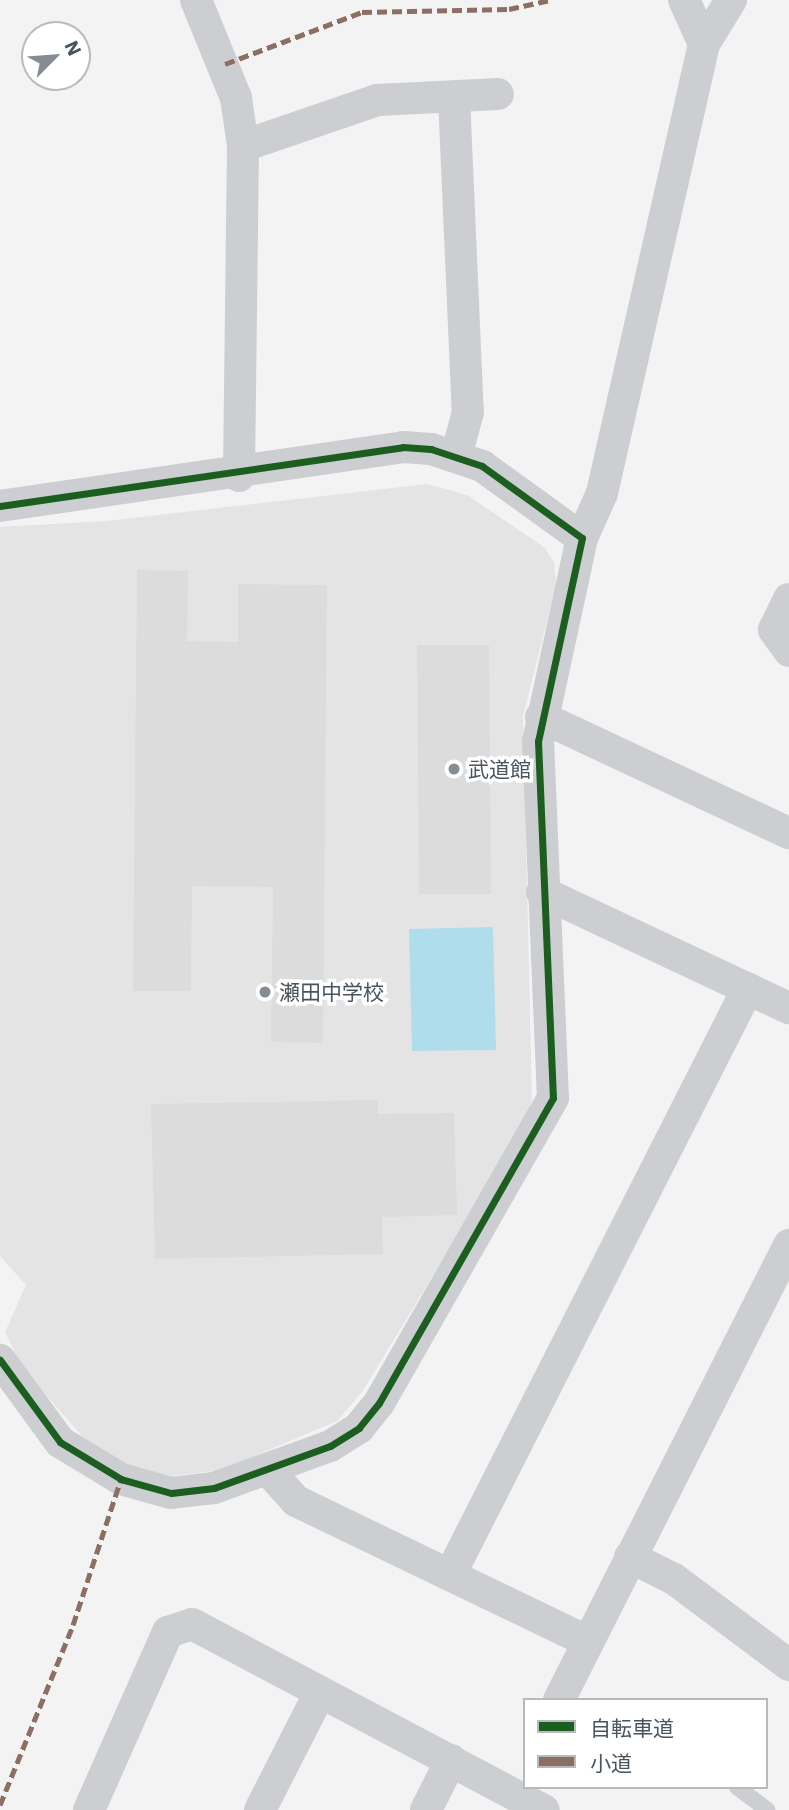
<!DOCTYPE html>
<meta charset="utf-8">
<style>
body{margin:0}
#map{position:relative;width:789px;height:1810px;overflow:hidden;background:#f3f3f3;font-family:"IBM Plex Sans","Noto Sans JP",sans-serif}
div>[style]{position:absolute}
.education>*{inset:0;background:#e5e4e5}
.water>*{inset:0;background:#afddec}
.building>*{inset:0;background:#dcdcdd}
.lane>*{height:16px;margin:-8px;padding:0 8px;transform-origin:8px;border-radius:8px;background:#ccced1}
.street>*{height:32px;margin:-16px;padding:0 16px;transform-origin:16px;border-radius:16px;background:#ccced1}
.quiet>*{height:5px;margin-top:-2.5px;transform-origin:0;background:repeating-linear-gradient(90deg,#8d6e63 0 10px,transparent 0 15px)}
.cycleway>*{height:7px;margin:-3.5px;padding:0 3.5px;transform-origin:3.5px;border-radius:3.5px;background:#1b5e20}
.dots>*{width:19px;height:19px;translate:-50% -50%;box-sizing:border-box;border:4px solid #fff;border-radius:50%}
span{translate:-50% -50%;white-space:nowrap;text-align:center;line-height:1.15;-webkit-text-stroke:7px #fff;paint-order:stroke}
.poi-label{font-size:21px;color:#4a545f}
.left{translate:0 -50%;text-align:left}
.legend{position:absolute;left:523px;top:1698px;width:245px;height:91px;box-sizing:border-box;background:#fff;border:2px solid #b7bbbf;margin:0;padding:9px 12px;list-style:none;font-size:21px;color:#4a545f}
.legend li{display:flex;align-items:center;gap:14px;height:35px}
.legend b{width:35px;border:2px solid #b7bbbf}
.north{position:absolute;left:21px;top:21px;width:70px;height:70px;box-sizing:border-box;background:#fff;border:2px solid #b7bbbf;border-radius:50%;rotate:65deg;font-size:19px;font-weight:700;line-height:28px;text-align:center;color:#4a545f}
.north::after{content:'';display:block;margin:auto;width:24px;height:32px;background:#858c93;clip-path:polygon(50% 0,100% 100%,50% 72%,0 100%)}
</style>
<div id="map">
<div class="education">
<div style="clip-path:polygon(427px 484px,467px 495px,544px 547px,554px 562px,556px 585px,523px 716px,532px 1100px,522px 1129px,362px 1392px,337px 1421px,222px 1470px,172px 1476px,132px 1468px,89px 1444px,22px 1368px,5px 1332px,26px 1285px,0 1256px,0 527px,106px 521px)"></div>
</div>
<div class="water">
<div style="clip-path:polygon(493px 927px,496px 1050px,412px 1051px,409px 929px)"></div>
</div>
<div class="building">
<div style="clip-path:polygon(137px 570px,188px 571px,187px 641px,238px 642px,238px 584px,327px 585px,323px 1043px,271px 1042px,273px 887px,192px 886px,191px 991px,133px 991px)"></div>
<div style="clip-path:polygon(417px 645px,489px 645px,491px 894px,419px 894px)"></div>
<div style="clip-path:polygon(378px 1100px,378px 1114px,454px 1113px,457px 1215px,382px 1217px,383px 1254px,155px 1259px,151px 1104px)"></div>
</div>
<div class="lane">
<div style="left:737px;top:1787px;width:38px;rotate:37deg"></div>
</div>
<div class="street">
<div style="left:196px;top:0;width:106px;rotate:67.8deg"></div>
<div style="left:236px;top:98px;width:49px;rotate:81.7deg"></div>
<div style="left:243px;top:146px;width:330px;rotate:90.7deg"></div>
<div style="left:684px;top:0;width:48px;rotate:65.6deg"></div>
<div style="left:454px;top:97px;width:315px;rotate:87.5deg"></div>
<div style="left:468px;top:412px;width:46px;rotate:105.3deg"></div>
<div style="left:243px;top:146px;width:142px;rotate:-18.9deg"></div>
<div style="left:377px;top:100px;width:121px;rotate:-2.8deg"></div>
<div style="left:0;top:506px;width:407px;rotate:-8.3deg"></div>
<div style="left:403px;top:447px;width:28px;rotate:4deg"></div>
<div style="left:431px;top:449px;width:54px;rotate:18.4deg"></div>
<div style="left:482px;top:466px;width:123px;rotate:35.8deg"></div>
<div style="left:582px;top:538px;width:208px;rotate:102.2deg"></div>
<div style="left:538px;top:741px;width:357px;rotate:87.6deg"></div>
<div style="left:553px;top:1098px;width:351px;rotate:119.7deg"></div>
<div style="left:379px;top:1403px;width:32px;rotate:129deg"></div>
<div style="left:359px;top:1428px;width:34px;rotate:148deg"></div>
<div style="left:330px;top:1446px;width:123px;rotate:160.1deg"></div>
<div style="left:214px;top:1488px;width:43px;rotate:173.4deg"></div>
<div style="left:171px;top:1493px;width:52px;rotate:-164.4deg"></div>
<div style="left:121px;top:1479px;width:71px;rotate:-148.8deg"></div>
<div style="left:60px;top:1442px;width:102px;rotate:-126.2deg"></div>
<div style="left:582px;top:538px;width:49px;rotate:-66deg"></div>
<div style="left:602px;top:493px;width:460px;rotate:-77.2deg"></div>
<div style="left:704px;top:44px;width:52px;rotate:-58.5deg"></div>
<div style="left:789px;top:599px;width:34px;rotate:116deg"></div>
<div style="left:774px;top:630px;width:26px;rotate:54deg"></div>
<div style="left:541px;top:717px;width:274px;rotate:25.1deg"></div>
<div style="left:542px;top:892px;width:273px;rotate:25.2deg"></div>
<div style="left:267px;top:1469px;width:43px;rotate:47.8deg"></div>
<div style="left:296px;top:1501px;width:323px;rotate:25.7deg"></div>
<div style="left:630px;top:1557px;width:49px;rotate:26.6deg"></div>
<div style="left:674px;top:1579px;width:144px;rotate:36.8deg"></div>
<div style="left:450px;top:1575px;width:658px;rotate:-63.08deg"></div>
<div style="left:559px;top:1700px;width:510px;rotate:-63.18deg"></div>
<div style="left:89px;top:1810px;width:195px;rotate:-66.1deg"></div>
<div style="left:168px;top:1632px;width:25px;rotate:-18deg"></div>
<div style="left:192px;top:1624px;width:398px;rotate:27.9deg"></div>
<div style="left:260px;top:1810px;width:132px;rotate:-63deg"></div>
<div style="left:426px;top:1810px;width:56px;rotate:-63.4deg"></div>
</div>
<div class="quiet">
<div style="left:225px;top:64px;width:147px;rotate:-20.8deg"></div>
<div style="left:362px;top:12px;width:147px;rotate:-1.2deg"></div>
<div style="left:509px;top:9px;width:42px;rotate:-12.4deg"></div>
<div style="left:0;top:1805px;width:194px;rotate:-67.9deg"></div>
<div style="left:73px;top:1625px;width:154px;rotate:-71.8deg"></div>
</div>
<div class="cycleway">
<div style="left:0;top:506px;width:407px;rotate:-8.3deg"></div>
<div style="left:403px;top:447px;width:28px;rotate:4deg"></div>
<div style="left:431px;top:449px;width:54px;rotate:18.4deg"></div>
<div style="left:482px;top:466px;width:123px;rotate:35.8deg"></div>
<div style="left:582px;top:538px;width:208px;rotate:102.2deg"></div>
<div style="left:538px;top:741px;width:357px;rotate:87.6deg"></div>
<div style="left:553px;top:1098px;width:351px;rotate:119.7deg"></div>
<div style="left:379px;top:1403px;width:32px;rotate:129deg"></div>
<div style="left:359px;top:1428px;width:34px;rotate:148deg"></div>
<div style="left:330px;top:1446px;width:123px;rotate:160.1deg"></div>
<div style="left:214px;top:1488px;width:43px;rotate:173.4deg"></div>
<div style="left:171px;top:1493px;width:52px;rotate:-164.4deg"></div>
<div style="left:121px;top:1479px;width:71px;rotate:-148.8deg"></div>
<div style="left:60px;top:1442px;width:102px;rotate:-126.2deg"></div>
</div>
<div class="dots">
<div style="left:454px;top:769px;background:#858c93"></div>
<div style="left:265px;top:992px;background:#858c93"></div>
</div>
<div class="poi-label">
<span class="left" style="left:468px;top:769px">武道館</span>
<span class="left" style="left:279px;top:992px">瀬田中学校</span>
</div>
<ul class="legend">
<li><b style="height:9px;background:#1b5e20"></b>自転車道</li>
<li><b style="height:9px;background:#8d6e63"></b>小道</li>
</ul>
<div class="north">N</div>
</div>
